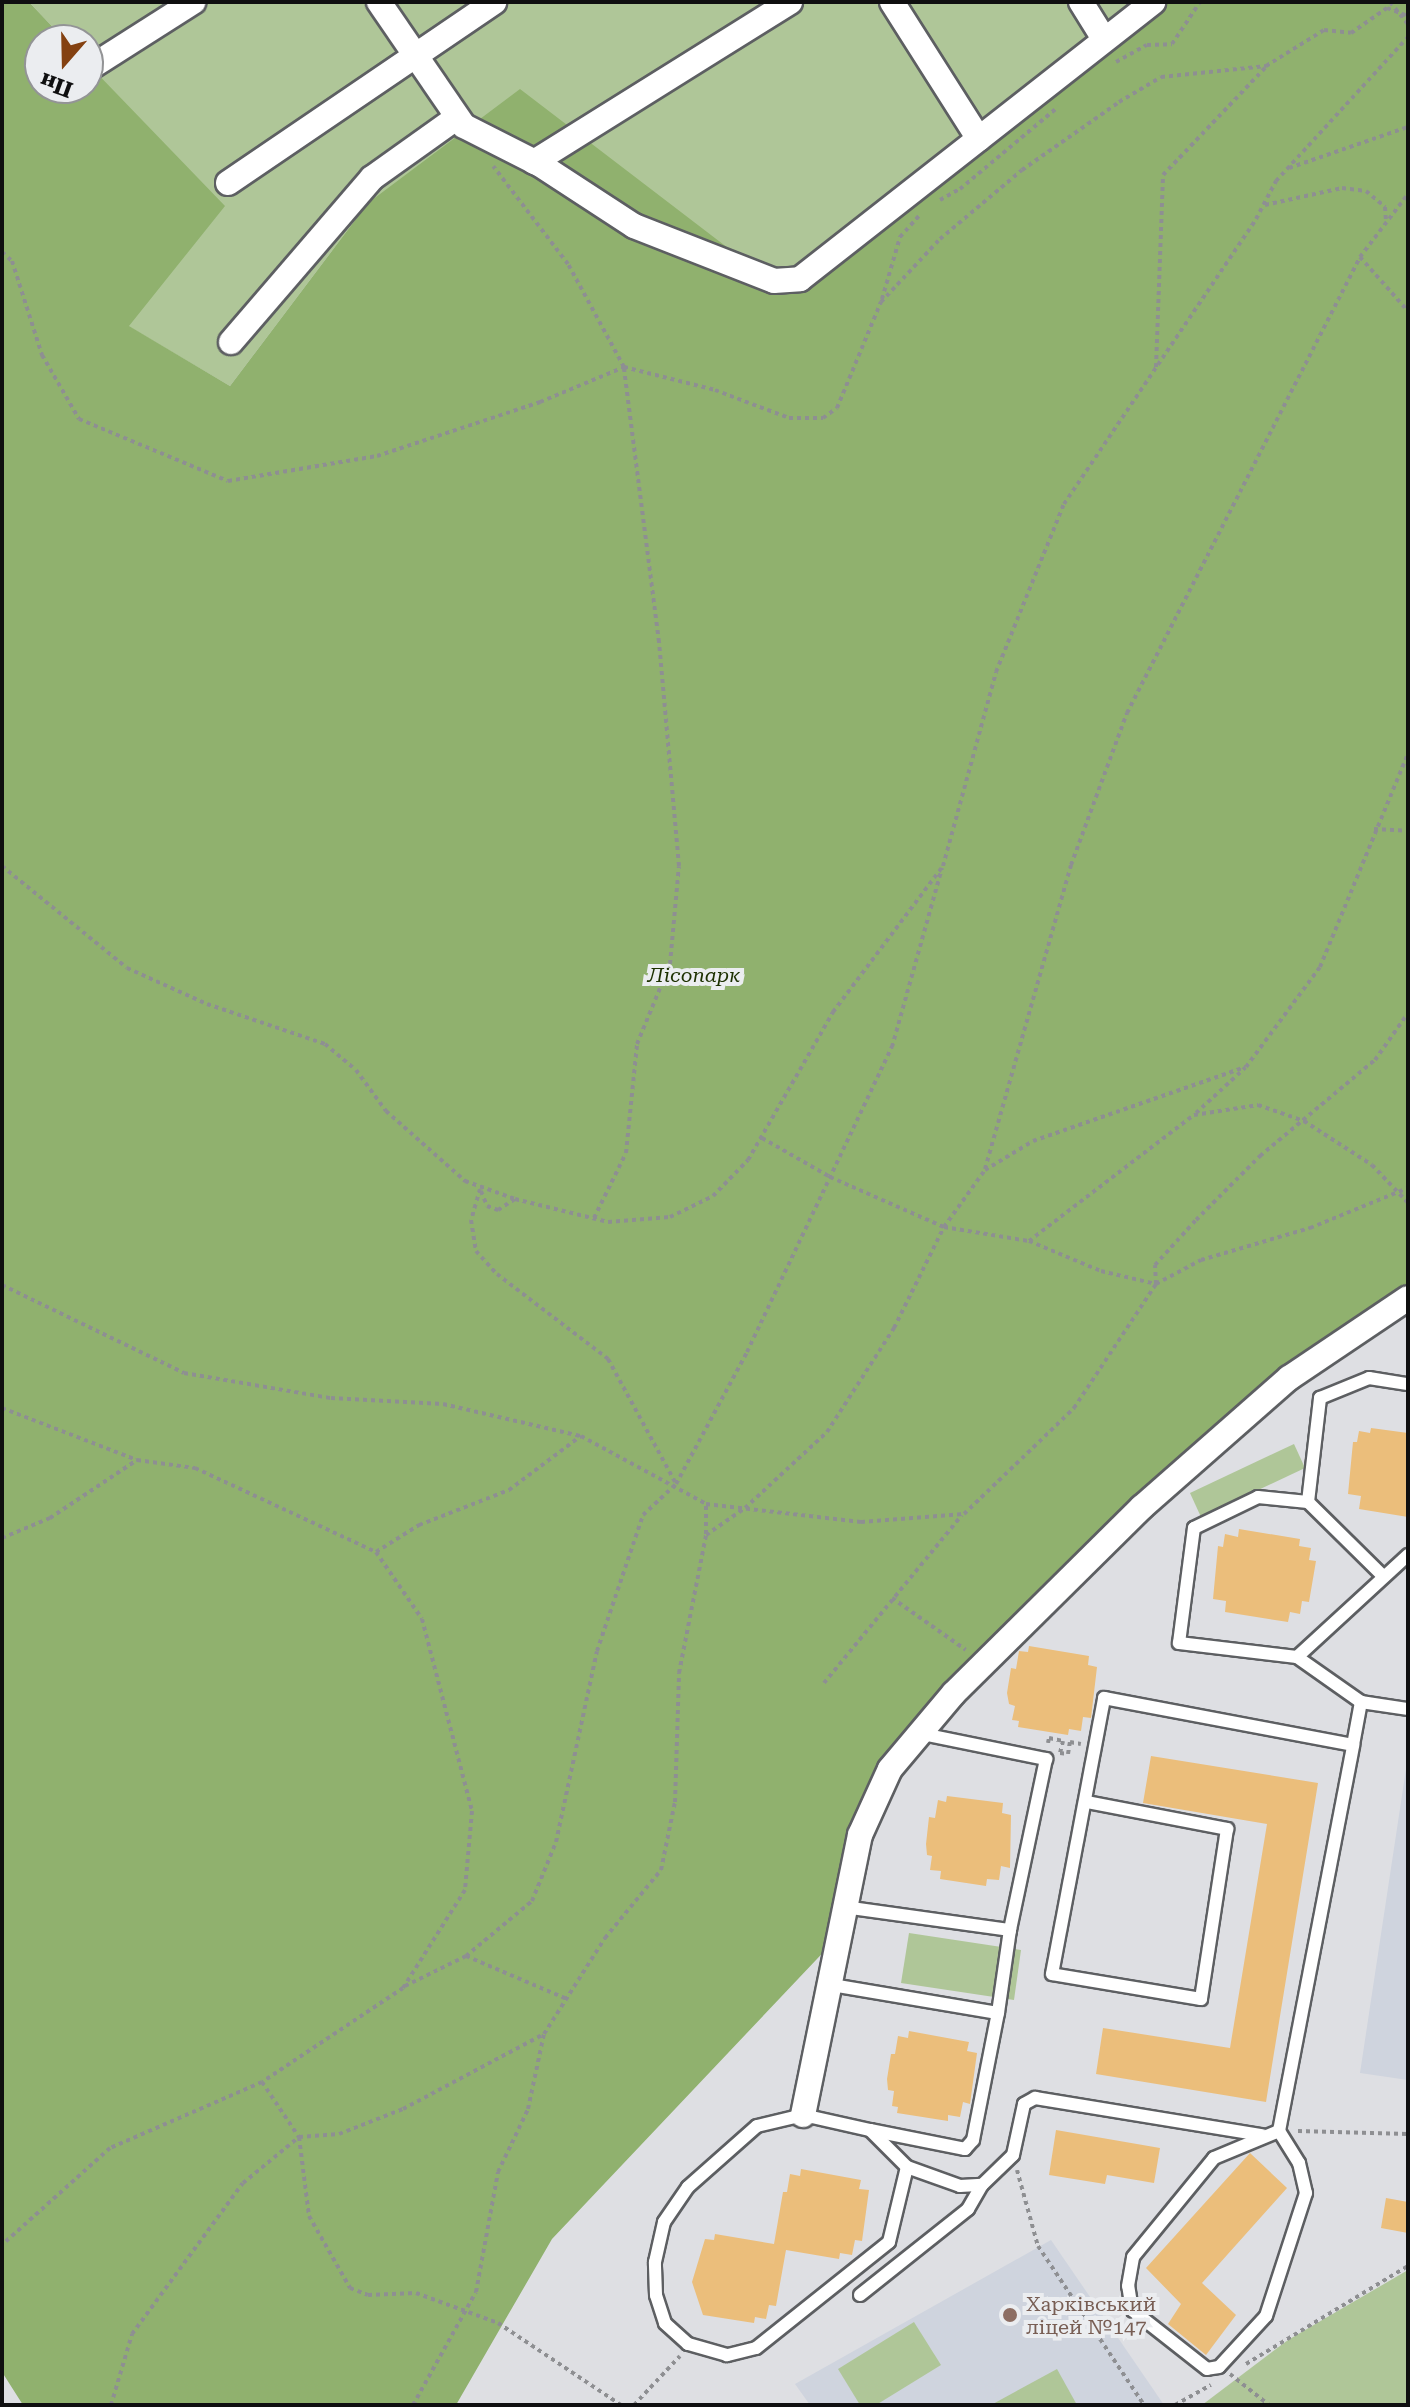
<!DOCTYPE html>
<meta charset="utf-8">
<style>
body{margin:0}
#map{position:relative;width:1410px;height:2407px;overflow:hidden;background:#dedfe3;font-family:"Roboto Serif",serif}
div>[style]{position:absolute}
.built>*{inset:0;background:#cfd4de}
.green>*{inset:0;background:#afc698}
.forest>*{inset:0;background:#90b16e}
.building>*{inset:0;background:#ebbe7b}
.path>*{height:4px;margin-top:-2px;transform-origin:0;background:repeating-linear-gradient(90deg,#8e8f92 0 4px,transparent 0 8px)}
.roads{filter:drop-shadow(2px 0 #5d5f62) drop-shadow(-2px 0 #5d5f62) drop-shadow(0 2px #5d5f62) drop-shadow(0 -2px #5d5f62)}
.service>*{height:12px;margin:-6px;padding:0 6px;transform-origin:6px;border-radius:6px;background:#fff}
.minor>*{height:24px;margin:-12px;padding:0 12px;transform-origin:12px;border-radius:12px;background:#fff}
.dots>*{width:22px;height:22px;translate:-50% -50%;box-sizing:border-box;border:4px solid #ebedf0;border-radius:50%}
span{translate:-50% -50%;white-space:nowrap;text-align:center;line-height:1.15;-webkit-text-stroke:8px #ebedf0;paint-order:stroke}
.park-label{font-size:20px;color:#1d3100;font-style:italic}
.education-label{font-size:20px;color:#785e54}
.left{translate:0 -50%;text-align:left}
.frame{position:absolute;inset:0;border:4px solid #0f0f10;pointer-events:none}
.north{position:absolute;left:24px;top:24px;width:80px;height:80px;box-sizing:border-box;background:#ebedf0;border:2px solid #939496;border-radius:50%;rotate:200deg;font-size:22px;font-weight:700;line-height:32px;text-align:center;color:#0f0f10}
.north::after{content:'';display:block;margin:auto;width:28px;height:36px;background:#844111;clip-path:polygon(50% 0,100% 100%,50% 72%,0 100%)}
</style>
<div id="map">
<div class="built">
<div style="clip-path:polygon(1406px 1769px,1408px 1770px,1408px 2080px,1360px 2073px)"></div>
<div style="clip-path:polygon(1051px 2240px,1164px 2405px,810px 2405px,795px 2384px)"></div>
</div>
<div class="green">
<div style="clip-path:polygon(29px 2px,1130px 2px,779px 287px,368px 203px,230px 386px,128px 326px,88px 40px,65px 40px)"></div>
<div style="clip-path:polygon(1294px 1444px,1305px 1468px,1201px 1517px,1190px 1493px)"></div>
<div style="clip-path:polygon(909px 1933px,1021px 1950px,1014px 2000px,901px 1983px)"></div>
<div style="clip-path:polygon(1408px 2270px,1408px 2405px,1202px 2405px,1288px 2340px)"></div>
<div style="clip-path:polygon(914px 2322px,941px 2365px,876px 2405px,860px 2405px,838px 2369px)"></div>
<div style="clip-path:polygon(1057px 2369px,1077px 2405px,991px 2405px)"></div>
</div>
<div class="forest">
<div style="clip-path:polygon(2px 2px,29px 2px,65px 40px,40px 40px,40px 88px,88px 88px,88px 64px,225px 206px,129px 326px,230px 386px,368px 203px,520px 89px,779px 287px,1130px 2px,1408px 2px,1408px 1309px,1184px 1468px,886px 1767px,857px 1809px,834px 1941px,552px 2239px,456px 2405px,23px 2405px,2px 2372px)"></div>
</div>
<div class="building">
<div style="clip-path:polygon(1371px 1428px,1408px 1433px,1408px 1517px,1359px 1509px,1361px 1496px,1348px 1494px,1353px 1442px,1357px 1442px,1359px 1431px,1370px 1433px)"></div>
<div style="clip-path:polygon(1239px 1529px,1300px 1539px,1299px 1546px,1311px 1548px,1309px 1560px,1316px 1561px,1309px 1602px,1302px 1601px,1300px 1614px,1290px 1612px,1288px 1622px,1225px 1612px,1226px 1601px,1213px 1599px,1218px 1546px,1223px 1547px,1225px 1534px,1238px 1537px)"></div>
<div style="clip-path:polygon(1029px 1646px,1089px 1656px,1088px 1665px,1097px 1667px,1091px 1718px,1083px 1717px,1081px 1731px,1069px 1729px,1068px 1735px,1018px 1727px,1019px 1721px,1012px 1720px,1015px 1706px,1009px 1704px,1007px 1693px,1011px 1668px,1016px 1669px,1019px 1651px,1028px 1652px)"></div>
<div style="clip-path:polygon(1151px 1756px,1318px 1783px,1266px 2102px,1096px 2074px,1103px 2028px,1230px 2048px,1267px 1824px,1143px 1803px)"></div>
<div style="clip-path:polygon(947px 1796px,1003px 1803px,1002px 1813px,1011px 1815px,1010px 1868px,1001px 1866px,999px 1880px,987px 1879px,986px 1886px,940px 1879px,941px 1871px,930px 1870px,932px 1856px,927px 1855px,926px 1844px,929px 1817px,935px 1818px,938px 1800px,946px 1802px)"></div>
<div style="clip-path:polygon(909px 2031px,969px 2042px,967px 2051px,977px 2053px,970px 2104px,963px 2102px,960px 2117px,948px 2115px,948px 2121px,897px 2113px,898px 2107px,892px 2106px,894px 2091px,888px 2090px,887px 2079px,891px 2054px,895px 2054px,898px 2036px,908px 2038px)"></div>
<div style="clip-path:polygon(1056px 2130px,1160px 2148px,1154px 2183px,1107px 2175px,1105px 2184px,1049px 2175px)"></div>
<div style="clip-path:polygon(1250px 2153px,1287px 2188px,1202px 2283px,1236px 2315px,1206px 2355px,1168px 2324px,1181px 2304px,1146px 2268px)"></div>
<div style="clip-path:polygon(801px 2169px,861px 2180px,859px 2189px,869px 2190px,862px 2241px,855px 2240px,852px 2255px,840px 2253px,839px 2259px,786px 2250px,776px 2306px,769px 2305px,766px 2319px,755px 2317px,754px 2323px,703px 2315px,692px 2282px,705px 2239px,714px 2240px,715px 2234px,774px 2244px,783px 2192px,787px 2192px,790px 2174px,800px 2176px)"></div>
<div style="clip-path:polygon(1386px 2198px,1408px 2202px,1408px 2233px,1381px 2228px)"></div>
</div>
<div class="path">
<div style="left:1390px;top:2px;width:28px;rotate:51deg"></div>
<div style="left:1116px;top:62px;width:35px;rotate:-29deg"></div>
<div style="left:1147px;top:45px;width:25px;rotate:-2deg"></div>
<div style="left:1172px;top:44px;width:50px;rotate:-56.3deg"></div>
<div style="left:1289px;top:168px;width:126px;rotate:-19deg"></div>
<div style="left:940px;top:200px;width:23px;rotate:-29deg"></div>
<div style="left:960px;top:189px;width:128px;rotate:-39.9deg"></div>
<div style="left:1265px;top:205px;width:79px;rotate:-12.4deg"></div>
<div style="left:1342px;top:188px;width:24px;rotate:7deg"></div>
<div style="left:1366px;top:191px;width:25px;rotate:40deg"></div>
<div style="left:1385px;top:207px;width:15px;rotate:86deg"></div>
<div style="left:2px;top:252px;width:13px;rotate:42deg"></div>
<div style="left:12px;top:261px;width:99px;rotate:72.3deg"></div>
<div style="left:42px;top:355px;width:74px;rotate:60deg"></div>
<div style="left:79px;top:419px;width:161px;rotate:22.6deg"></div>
<div style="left:228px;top:481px;width:151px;rotate:-9.5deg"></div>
<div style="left:377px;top:456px;width:172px;rotate:-18.3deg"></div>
<div style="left:540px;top:402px;width:91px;rotate:-22.6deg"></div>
<div style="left:624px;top:367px;width:117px;rotate:-118.5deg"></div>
<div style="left:568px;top:264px;width:123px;rotate:-127.4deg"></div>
<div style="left:1360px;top:257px;width:72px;rotate:48.4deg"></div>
<div style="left:882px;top:299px;width:65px;rotate:-73.8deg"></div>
<div style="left:900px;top:237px;width:30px;rotate:-48deg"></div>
<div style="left:1156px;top:367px;width:192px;rotate:-87.9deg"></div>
<div style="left:1163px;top:175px;width:148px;rotate:-46.4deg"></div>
<div style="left:1374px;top:829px;width:34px;rotate:3deg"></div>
<div style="left:2px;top:866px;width:161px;rotate:39.2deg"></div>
<div style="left:127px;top:968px;width:88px;rotate:24.2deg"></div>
<div style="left:207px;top:1004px;width:125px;rotate:18.7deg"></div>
<div style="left:325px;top:1044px;width:40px;rotate:40deg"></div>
<div style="left:356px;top:1070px;width:51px;rotate:53.8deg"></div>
<div style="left:386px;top:1111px;width:106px;rotate:41.5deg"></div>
<div style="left:465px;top:1181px;width:53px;rotate:19.8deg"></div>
<div style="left:515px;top:1199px;width:96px;rotate:13.9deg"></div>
<div style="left:608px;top:1222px;width:62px;rotate:-4.6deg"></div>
<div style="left:670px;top:1217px;width:48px;rotate:-26deg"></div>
<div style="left:713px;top:1196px;width:50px;rotate:-45.8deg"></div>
<div style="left:748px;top:1160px;width:171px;rotate:-60.1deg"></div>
<div style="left:833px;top:1012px;width:183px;rotate:-53deg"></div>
<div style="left:943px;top:866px;width:201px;rotate:-74.7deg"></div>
<div style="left:996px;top:672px;width:181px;rotate:-68deg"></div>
<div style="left:1064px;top:504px;width:344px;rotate:-56deg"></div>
<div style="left:1256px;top:219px;width:43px;rotate:-62.2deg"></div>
<div style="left:1276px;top:181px;width:195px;rotate:-47.5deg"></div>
<div style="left:1196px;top:1113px;width:67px;rotate:-42.6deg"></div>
<div style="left:762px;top:1138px;width:78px;rotate:29.8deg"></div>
<div style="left:830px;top:1177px;width:124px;rotate:23.7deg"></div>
<div style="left:944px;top:1227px;width:86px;rotate:9.4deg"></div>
<div style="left:1029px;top:1241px;width:78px;rotate:22.6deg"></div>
<div style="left:1101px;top:1271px;width:57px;rotate:13.3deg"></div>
<div style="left:1156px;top:1284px;width:19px;rotate:-93deg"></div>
<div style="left:1155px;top:1265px;width:61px;rotate:-47.7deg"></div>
<div style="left:1196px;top:1220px;width:91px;rotate:-45deg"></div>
<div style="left:1260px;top:1156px;width:150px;rotate:-39.9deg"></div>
<div style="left:1375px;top:1060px;width:57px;rotate:-54.9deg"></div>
<div style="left:985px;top:1169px;width:316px;rotate:-74.2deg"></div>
<div style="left:1071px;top:865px;width:162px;rotate:-69.8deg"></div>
<div style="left:1127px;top:713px;width:512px;rotate:-62.93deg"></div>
<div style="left:1360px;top:257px;width:79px;rotate:-52.7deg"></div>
<div style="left:480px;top:1189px;width:32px;rotate:106deg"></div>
<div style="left:471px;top:1220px;width:31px;rotate:81deg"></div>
<div style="left:476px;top:1251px;width:31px;rotate:48deg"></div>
<div style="left:497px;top:1274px;width:140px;rotate:37.4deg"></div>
<div style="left:608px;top:1359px;width:140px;rotate:61.4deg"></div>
<div style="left:481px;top:1191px;width:16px;rotate:68deg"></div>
<div style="left:487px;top:1206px;width:12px;rotate:20deg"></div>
<div style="left:498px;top:1210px;width:20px;rotate:-33deg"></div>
<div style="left:594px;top:1218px;width:72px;rotate:-63.8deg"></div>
<div style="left:626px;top:1153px;width:110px;rotate:-84.2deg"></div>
<div style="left:637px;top:1044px;width:87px;rotate:-67.6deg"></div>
<div style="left:670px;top:964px;width:98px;rotate:-84.8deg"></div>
<div style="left:679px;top:866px;width:225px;rotate:-95.1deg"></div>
<div style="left:659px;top:642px;width:277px;rotate:-97.3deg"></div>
<div style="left:624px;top:367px;width:94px;rotate:14.2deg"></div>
<div style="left:715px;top:390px;width:79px;rotate:20.7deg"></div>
<div style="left:789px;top:418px;width:34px"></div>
<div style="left:823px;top:418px;width:17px;rotate:-36deg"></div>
<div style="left:837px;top:408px;width:115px;rotate:-67.5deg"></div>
<div style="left:881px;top:302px;width:86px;rotate:-46.9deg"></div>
<div style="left:940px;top:239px;width:107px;rotate:-40.1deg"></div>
<div style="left:1022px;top:170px;width:118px;rotate:-35deg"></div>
<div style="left:1119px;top:102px;width:49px;rotate:-30.8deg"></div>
<div style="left:1161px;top:77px;width:106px;rotate:-6deg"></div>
<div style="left:1266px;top:66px;width:68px;rotate:-31.8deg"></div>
<div style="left:1324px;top:30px;width:27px;rotate:6deg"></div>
<div style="left:1351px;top:33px;width:44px;rotate:-34.8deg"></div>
<div style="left:1387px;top:8px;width:22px;rotate:21deg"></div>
<div style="left:1029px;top:1241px;width:208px;rotate:-37.4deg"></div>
<div style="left:1194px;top:1115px;width:65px;rotate:-8.9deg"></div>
<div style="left:1258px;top:1105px;width:49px;rotate:19.2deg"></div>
<div style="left:1304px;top:1121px;width:81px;rotate:32.9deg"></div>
<div style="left:1372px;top:1165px;width:52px;rotate:46.5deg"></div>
<div style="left:2px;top:1285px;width:202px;rotate:25.8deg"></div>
<div style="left:184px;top:1373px;width:149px;rotate:9.7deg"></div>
<div style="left:331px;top:1398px;width:112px;rotate:3.1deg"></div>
<div style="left:443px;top:1404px;width:142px;rotate:13.1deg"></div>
<div style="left:581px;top:1436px;width:142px;rotate:28.5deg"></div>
<div style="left:706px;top:1504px;width:156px;rotate:6.6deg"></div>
<div style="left:861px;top:1522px;width:103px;rotate:-4.4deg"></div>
<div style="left:964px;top:1514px;width:153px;rotate:-43.9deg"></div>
<div style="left:1074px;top:1408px;width:149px;rotate:-56.5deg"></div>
<div style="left:1156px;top:1284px;width:51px;rotate:-28.1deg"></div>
<div style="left:1201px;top:1260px;width:114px;rotate:-16.4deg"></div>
<div style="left:1310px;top:1228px;width:106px;rotate:-22.2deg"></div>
<div style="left:2px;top:1408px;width:145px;rotate:21.1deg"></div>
<div style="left:137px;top:1460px;width:59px;rotate:7.9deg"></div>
<div style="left:195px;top:1468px;width:200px;rotate:24.9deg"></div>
<div style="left:376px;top:1552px;width:81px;rotate:55.5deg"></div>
<div style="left:422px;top:1619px;width:198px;rotate:75.4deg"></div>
<div style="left:472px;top:1811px;width:79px;rotate:95.1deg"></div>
<div style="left:465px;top:1890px;width:116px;rotate:122.3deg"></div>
<div style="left:403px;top:1988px;width:169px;rotate:146.3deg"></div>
<div style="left:262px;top:2082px;width:166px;rotate:156.5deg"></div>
<div style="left:110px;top:2148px;width:145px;rotate:138.1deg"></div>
<div style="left:706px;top:1534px;width:30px;rotate:-90deg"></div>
<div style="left:2px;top:1538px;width:52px;rotate:-22.6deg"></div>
<div style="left:50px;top:1518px;width:105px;rotate:-33.7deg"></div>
<div style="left:376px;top:1552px;width:51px;rotate:-32.1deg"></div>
<div style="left:419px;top:1525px;width:97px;rotate:-21.3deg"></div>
<div style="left:509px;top:1490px;width:90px;rotate:-36.9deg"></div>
<div style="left:892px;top:1598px;width:90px;rotate:35.1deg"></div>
<div style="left:824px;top:1683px;width:217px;rotate:-50.6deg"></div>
<div style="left:1048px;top:1743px;width:5px;rotate:-79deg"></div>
<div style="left:1049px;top:1738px;width:14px;rotate:12deg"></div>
<div style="left:1063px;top:1741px;width:12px;rotate:104deg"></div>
<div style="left:1060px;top:1753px;width:8px;rotate:7deg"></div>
<div style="left:1068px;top:1754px;width:12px;rotate:-81deg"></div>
<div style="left:1070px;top:1742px;width:11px;rotate:10deg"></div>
<div style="left:466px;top:1956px;width:112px;rotate:23.1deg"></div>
<div style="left:405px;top:1986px;width:68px;rotate:-26.2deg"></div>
<div style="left:466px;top:1956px;width:86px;rotate:-39.8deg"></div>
<div style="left:532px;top:1901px;width:64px;rotate:-67.9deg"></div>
<div style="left:556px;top:1842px;width:195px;rotate:-77.9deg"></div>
<div style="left:597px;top:1651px;width:144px;rotate:-71.3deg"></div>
<div style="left:643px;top:1515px;width:45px;rotate:-43.2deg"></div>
<div style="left:676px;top:1484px;width:150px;rotate:-61.7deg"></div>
<div style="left:747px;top:1352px;width:338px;rotate:-64.6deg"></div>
<div style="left:892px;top:1047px;width:186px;rotate:-74.4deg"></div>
<div style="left:262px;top:2082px;width:66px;rotate:56.1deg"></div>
<div style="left:299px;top:2137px;width:80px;rotate:82.8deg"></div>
<div style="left:309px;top:2216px;width:83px;rotate:60.3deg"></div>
<div style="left:350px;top:2288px;width:19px;rotate:21deg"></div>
<div style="left:368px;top:2295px;width:48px;rotate:-2.4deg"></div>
<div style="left:416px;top:2293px;width:87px;rotate:20.1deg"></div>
<div style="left:498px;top:2323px;width:148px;rotate:33.7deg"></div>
<div style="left:1298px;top:2131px;width:110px;rotate:1.6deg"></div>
<div style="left:1017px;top:2170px;width:79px;rotate:74.6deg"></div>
<div style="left:1038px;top:2246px;width:191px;rotate:56.3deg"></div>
<div style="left:1246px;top:2364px;width:189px;rotate:-31.2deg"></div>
<div style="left:1230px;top:2374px;width:50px;rotate:38.5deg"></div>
<div style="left:111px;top:2405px;width:74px;rotate:-73.5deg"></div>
<div style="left:132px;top:2334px;width:187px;rotate:-53.7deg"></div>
<div style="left:243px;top:2183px;width:72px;rotate:-39.4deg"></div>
<div style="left:299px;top:2137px;width:40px;rotate:-4.3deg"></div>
<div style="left:339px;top:2134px;width:69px;rotate:-21.3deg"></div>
<div style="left:403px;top:2109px;width:160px;rotate:-28deg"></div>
<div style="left:544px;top:2034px;width:114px;rotate:-57.6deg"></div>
<div style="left:605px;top:1938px;width:88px;rotate:-50.5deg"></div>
<div style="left:661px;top:1870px;width:69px;rotate:-78.4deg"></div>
<div style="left:675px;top:1802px;width:129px;rotate:-88.2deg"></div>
<div style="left:679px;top:1673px;width:141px;rotate:-78.9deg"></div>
<div style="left:706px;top:1535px;width:47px;rotate:-34.7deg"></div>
<div style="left:745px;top:1508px;width:112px;rotate:-42.8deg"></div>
<div style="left:827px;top:1432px;width:124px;rotate:-57.2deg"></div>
<div style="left:894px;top:1328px;width:113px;rotate:-63.7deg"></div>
<div style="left:944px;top:1227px;width:70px;rotate:-54.3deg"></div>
<div style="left:985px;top:1170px;width:56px;rotate:-31.1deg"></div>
<div style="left:1033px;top:1141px;width:225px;rotate:-19.2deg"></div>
<div style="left:1246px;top:1067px;width:124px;rotate:-53.5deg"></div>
<div style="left:1320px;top:967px;width:230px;rotate:-67.6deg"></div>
<div style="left:413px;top:2405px;width:129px;rotate:-60.9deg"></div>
<div style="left:476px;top:2292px;width:122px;rotate:-79.6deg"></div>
<div style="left:498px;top:2172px;width:70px;rotate:-64.5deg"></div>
<div style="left:528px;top:2109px;width:77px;rotate:-78deg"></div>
<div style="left:634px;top:2405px;width:67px;rotate:-46.8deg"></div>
<div style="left:1175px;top:2405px;width:41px;rotate:-29.1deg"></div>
</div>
<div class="roads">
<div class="service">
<div style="left:1308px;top:1502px;width:105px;rotate:-83.4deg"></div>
<div style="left:1320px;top:1398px;width:53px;rotate:-22.2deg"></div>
<div style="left:1369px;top:1378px;width:39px;rotate:9deg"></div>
<div style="left:1297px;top:1657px;width:151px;rotate:-42.6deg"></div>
<div style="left:1361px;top:1702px;width:78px;rotate:-144.9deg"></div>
<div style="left:1297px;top:1657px;width:119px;rotate:-173.2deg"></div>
<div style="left:1179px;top:1643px;width:116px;rotate:-82.6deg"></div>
<div style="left:1194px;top:1528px;width:71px;rotate:-25.8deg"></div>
<div style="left:1258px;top:1497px;width:50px;rotate:5.7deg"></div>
<div style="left:1308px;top:1502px;width:105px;rotate:44.6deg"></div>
<div style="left:918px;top:1733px;width:131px;rotate:11.5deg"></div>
<div style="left:1046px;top:1759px;width:175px;rotate:101.9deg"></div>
<div style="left:1087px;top:1802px;width:143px;rotate:10.9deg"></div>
<div style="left:1227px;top:1829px;width:172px;rotate:98.7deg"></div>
<div style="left:1201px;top:1999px;width:151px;rotate:-170.5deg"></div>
<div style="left:1052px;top:1974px;width:281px;rotate:-79.3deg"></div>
<div style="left:1104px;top:1698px;width:253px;rotate:10.7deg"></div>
<div style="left:1353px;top:1745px;width:44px;rotate:-79.5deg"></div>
<div style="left:1361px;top:1702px;width:48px;rotate:8.5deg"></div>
<div style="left:832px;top:1985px;width:168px;rotate:9.6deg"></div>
<div style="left:998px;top:2013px;width:84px;rotate:-81.8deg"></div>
<div style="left:1010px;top:1930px;width:167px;rotate:-172.1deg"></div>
<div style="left:870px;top:2130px;width:97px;rotate:11.3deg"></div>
<div style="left:965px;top:2149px;width:12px;rotate:-48deg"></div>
<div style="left:973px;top:2140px;width:129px;rotate:-78.9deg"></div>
<div style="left:1279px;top:2131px;width:38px;rotate:58deg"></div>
<div style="left:1299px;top:2163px;width:31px;rotate:77deg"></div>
<div style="left:1306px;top:2193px;width:129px;rotate:108deg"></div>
<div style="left:1266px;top:2316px;width:69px;rotate:132.7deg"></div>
<div style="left:1219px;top:2367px;width:12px;rotate:171deg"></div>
<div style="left:1207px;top:2369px;width:95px;rotate:-141.8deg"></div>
<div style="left:1132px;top:2310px;width:24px;rotate:-99deg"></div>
<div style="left:1128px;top:2286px;width:29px;rotate:-80deg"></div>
<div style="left:1133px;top:2257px;width:128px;rotate:-50.7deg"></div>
<div style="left:1214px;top:2158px;width:70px;rotate:-22.6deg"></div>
<div style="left:1279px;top:2131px;width:393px;rotate:-79.1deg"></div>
<div style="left:907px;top:2167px;width:77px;rotate:103.5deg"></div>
<div style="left:889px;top:2242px;width:170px;rotate:141.4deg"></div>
<div style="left:756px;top:2348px;width:30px;rotate:166deg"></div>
<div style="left:727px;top:2355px;width:41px;rotate:-164.2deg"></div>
<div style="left:688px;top:2344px;width:31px;rotate:-138deg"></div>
<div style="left:665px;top:2323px;width:29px;rotate:-108deg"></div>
<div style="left:656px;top:2295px;width:33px;rotate:-92deg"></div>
<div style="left:655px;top:2262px;width:41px;rotate:-77.3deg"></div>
<div style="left:664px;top:2222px;width:42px;rotate:-55.6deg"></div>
<div style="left:688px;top:2187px;width:92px;rotate:-41.5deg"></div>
<div style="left:757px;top:2126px;width:47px;rotate:-13.4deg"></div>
<div style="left:803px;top:2115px;width:69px;rotate:12.6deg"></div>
<div style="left:870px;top:2130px;width:52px;rotate:45deg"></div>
<div style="left:907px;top:2167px;width:56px;rotate:19.7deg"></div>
<div style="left:960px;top:2186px;width:22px;rotate:-3deg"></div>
<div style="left:982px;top:2185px;width:43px;rotate:-44.1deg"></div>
<div style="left:1013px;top:2155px;width:52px;rotate:-77.8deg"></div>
<div style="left:1024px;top:2104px;width:13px;rotate:-29deg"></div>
<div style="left:1035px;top:2098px;width:230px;rotate:9.3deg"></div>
<div style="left:860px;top:2295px;width:138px;rotate:-38.5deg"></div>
<div style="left:968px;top:2209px;width:28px;rotate:-60deg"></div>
</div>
<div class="minor">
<div style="left:379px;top:2px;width:150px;rotate:55.6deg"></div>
<div style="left:464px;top:126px;width:84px;rotate:26.9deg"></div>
<div style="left:539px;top:164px;width:113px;rotate:33.1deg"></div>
<div style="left:634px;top:226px;width:150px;rotate:21.4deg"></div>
<div style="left:774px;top:281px;width:26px;rotate:-4deg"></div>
<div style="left:800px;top:279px;width:449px;rotate:-38.1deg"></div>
<div style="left:892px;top:2px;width:162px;rotate:57.6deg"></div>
<div style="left:1081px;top:2px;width:44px;rotate:58.1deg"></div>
<div style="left:88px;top:69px;width:125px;rotate:-32.5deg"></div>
<div style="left:534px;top:162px;width:302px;rotate:-32deg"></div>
<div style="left:228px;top:183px;width:322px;rotate:-34.2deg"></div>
<div style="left:231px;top:342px;width:216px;rotate:-49.3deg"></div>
<div style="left:372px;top:178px;width:103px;rotate:-35.5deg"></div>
<div style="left:803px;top:2115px;width:286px;rotate:-78.5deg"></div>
<div style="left:860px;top:1835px;width:72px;rotate:-65.6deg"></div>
<div style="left:890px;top:1769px;width:99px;rotate:-49.9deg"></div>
<div style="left:954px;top:1693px;width:264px;rotate:-44.7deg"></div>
<div style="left:1142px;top:1507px;width:196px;rotate:-41.3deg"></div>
<div style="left:1289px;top:1378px;width:143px;rotate:-33.9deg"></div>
</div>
</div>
<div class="dots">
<div style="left:1010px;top:2315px;background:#8d6e63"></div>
</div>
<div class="park-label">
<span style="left:694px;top:975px">Лісопарк</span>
</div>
<div class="education-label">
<span class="left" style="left:1026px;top:2316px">Харківський<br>ліцей №147</span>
</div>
<div class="frame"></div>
<div class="north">Пн</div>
</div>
